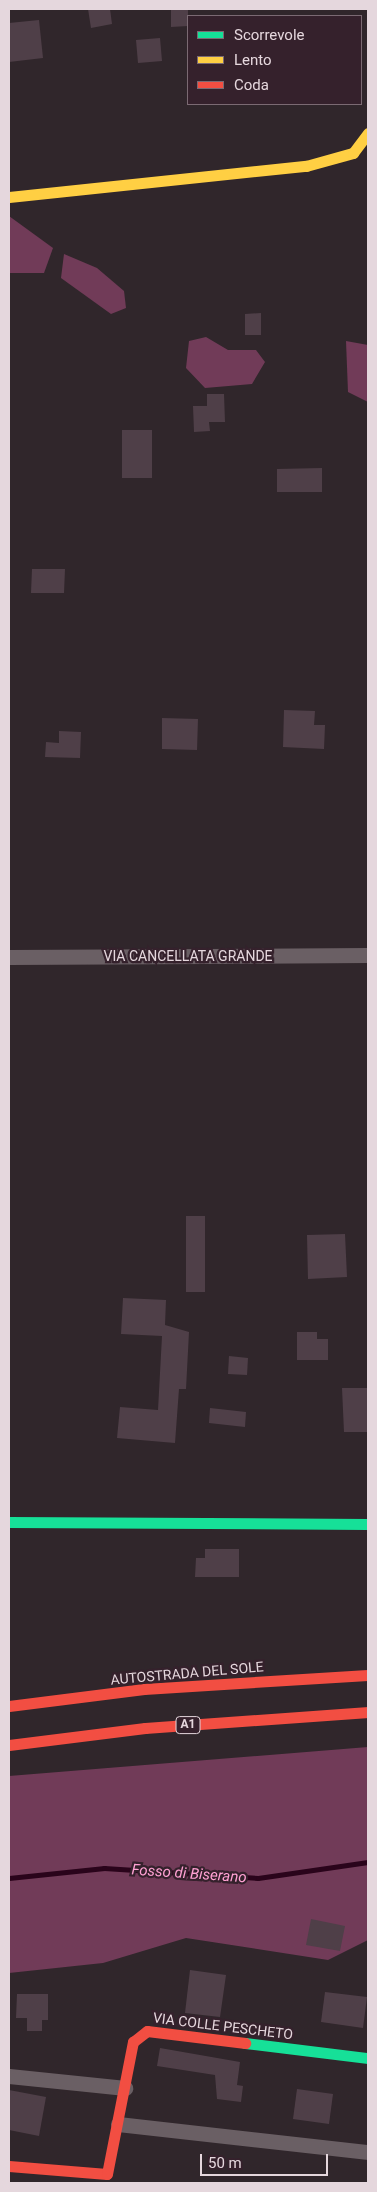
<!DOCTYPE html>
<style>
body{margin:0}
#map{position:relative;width:377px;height:2192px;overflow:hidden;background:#30262b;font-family:Roboto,sans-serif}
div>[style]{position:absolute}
.forest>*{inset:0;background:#713b58}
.stream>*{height:5px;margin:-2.5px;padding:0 2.5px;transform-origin:2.5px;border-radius:2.5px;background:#2a041b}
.building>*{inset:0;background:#4f3f48}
.street>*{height:15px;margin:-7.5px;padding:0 7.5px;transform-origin:7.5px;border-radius:7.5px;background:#6a5f64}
.fast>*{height:11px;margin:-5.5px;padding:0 5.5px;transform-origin:5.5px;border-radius:5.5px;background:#16e098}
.slow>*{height:11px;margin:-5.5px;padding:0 5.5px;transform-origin:5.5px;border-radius:5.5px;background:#ffcf43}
.jam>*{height:11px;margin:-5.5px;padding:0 5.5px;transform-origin:5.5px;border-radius:5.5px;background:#f24e42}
span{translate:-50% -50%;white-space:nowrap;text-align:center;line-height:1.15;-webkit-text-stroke:4.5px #35212c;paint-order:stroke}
.shield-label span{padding:1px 4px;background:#35212c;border:1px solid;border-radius:4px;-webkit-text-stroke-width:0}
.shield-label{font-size:12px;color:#e5d7dd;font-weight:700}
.street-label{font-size:14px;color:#e5d7dd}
.water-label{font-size:15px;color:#ffa1d3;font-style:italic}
.frame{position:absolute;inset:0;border:10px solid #e5d7dd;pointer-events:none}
.legend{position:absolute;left:187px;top:15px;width:175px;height:90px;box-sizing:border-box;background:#35212c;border:1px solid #7b6a73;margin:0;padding:6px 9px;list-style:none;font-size:15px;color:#e5d7dd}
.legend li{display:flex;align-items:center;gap:10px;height:25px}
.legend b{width:25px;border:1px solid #7b6a73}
.scale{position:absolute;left:200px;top:2154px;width:128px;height:22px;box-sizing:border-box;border:2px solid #e5d7dd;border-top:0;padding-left:6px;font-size:15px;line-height:18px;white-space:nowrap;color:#e5d7dd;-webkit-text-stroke:4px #35212c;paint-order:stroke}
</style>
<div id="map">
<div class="forest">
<div style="clip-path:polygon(9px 216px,53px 248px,44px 273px,9px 273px)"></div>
<div style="clip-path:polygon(64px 254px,97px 268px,124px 291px,126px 308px,111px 314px,61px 278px)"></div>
<div style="clip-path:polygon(206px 337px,228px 350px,256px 350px,265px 362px,252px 384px,205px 388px,186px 368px,189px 341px)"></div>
<div style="clip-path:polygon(346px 341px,368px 345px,368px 402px,348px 392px)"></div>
<div style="clip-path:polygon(368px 1747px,368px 1940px,328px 1960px,186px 1938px,103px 1963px,9px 1973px,9px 1776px)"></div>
</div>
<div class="stream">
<div style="left:9px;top:1878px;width:96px;rotate:-6deg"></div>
<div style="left:104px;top:1868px;width:154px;rotate:3.7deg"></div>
<div style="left:258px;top:1878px;width:111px;rotate:-8.3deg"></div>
</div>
<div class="building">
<div style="clip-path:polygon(88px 9px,110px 9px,112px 24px,91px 28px)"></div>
<div style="clip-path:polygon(171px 9px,188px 9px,188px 26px,171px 27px)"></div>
<div style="clip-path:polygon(39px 20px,43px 58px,9px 62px,9px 23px)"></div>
<div style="clip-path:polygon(160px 38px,162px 61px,138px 63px,136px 40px)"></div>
<div style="clip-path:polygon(261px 313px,261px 335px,245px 335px,245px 314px)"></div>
<div style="clip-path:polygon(207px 394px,224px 394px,225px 422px,209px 422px,210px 431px,194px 432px,193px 406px,207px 406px)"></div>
<div style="clip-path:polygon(122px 430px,152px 430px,152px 478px,122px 478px)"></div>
<div style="clip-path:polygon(322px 468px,322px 492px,277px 492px,277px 469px)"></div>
<div style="clip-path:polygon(32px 569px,65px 569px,64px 593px,31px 593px)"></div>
<div style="clip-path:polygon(284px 710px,315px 711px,314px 725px,325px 725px,324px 749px,283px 747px)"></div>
<div style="clip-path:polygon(162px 718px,198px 719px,197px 750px,162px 749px)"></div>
<div style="clip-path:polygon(59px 731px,81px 732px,80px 758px,45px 757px,46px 742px,59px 743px)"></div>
<div style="clip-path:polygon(186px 1216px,205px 1216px,205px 1292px,186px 1292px)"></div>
<div style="clip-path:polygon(345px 1234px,347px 1277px,308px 1279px,307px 1235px)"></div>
<div style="clip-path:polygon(123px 1298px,166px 1300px,165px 1325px,189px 1332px,186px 1389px,179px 1389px,175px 1443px,117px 1438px,120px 1407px,158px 1410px,162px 1336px,121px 1334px)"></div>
<div style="clip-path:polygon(297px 1332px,317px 1332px,317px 1339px,328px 1339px,328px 1360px,297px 1360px)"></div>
<div style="clip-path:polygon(229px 1356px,248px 1358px,247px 1375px,228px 1374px)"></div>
<div style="clip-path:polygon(342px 1388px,368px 1388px,368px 1432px,344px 1432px)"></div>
<div style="clip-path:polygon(210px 1408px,246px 1412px,245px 1427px,209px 1423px)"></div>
<div style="clip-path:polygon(205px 1549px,239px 1549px,239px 1577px,195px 1577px,196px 1558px,205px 1558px)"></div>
<div style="clip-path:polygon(311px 1919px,345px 1926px,340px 1951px,306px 1945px)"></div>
<div style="clip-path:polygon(190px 1970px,226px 1975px,220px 2017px,185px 2013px)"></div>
<div style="clip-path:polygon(325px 1992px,367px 1997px,363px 2028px,321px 2022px)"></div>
<div style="clip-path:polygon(17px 1994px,48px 1994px,48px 2020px,42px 2020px,42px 2031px,27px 2031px,27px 2018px,16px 2018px)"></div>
<div style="clip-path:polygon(160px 2048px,240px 2062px,237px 2085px,243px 2086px,241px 2102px,217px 2099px,215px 2075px,157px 2066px)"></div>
<div style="clip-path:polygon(297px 2089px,333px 2094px,329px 2124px,293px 2119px)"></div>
<div style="clip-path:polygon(9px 2090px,46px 2097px,39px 2136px,9px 2130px)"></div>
</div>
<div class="street">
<div style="left:9px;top:957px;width:359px;rotate:-0.3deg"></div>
<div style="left:9px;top:2076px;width:117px;rotate:5.9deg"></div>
<div style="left:118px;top:2124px;width:252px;rotate:6.4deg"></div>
</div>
<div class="fast">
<div style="left:9px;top:1522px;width:359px;rotate:0.3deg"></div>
<div style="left:245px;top:2043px;width:124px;rotate:7deg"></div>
</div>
<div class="slow">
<div style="left:9px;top:197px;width:299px;rotate:-6deg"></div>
<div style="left:306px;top:166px;width:49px;rotate:-15.5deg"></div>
<div style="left:353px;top:153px;width:25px;rotate:-53deg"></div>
</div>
<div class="jam">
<div style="left:9px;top:1706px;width:136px;rotate:-7.2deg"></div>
<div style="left:144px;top:1689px;width:224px;rotate:-3.6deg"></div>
<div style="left:9px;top:1745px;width:137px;rotate:-7.1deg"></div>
<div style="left:145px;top:1728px;width:224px;rotate:-4.1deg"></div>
<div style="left:9px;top:2166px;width:98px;rotate:4.7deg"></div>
<div style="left:107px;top:2174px;width:135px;rotate:-78.9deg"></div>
<div style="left:133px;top:2042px;width:18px;rotate:-38deg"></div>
<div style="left:147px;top:2031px;width:99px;rotate:7deg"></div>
</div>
<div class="shield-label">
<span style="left:188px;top:1725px">A1</span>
</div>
<div class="street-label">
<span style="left:188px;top:956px">VIA CANCELLATA GRANDE</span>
<span style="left:187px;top:1673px;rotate:-5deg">AUTOSTRADA DEL SOLE</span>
<span style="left:223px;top:2026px;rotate:7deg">VIA COLLE PESCHETO</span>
</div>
<div class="water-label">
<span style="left:189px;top:1874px;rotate:4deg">Fosso di Biserano</span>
</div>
<div class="frame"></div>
<ul class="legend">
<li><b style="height:6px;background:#16e098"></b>Scorrevole</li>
<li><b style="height:6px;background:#ffcf43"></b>Lento</li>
<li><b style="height:6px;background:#f24e42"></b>Coda</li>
</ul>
<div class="scale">50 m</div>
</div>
